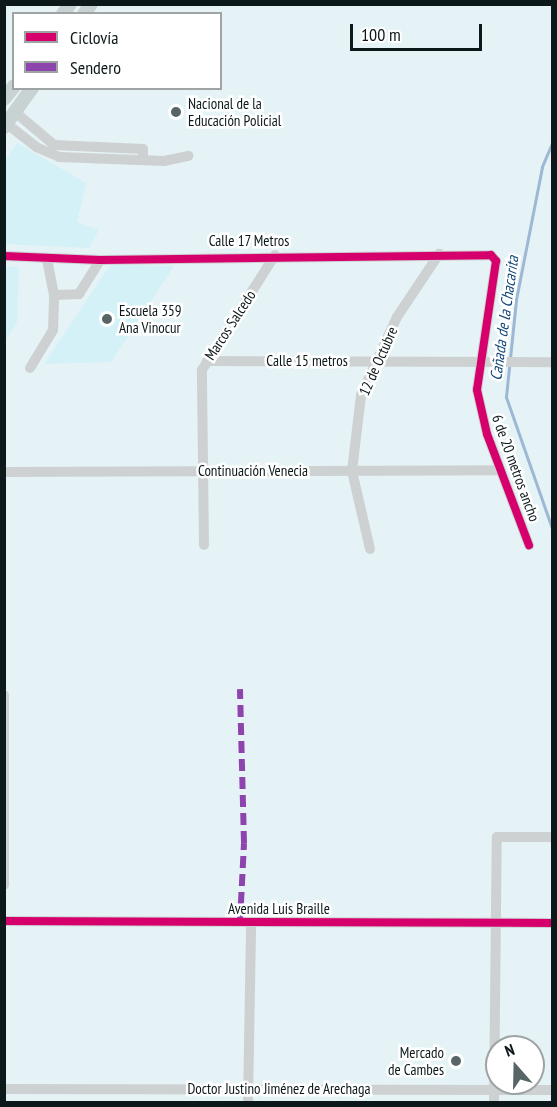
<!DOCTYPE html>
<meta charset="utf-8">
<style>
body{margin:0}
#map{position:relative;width:557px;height:1107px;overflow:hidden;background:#e5f3f6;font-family:"PT Sans Narrow",sans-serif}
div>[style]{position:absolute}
.built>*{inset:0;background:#d3f1f7}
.stream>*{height:3px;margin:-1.5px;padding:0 1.5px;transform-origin:1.5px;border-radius:1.5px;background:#9cb8d5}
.minor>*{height:10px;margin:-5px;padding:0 5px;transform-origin:5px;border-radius:5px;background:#ced1d2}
.major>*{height:14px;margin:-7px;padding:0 7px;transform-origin:7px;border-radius:7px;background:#c8d2d3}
.quiet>*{height:6px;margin-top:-3px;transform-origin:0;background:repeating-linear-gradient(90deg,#8e44ad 0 12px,transparent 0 18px)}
.cycleway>*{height:8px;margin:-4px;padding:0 4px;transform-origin:4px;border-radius:4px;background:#d6006c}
.dots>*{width:16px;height:16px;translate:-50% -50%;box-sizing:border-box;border:3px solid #fff;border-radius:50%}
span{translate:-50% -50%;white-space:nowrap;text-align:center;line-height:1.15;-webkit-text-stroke:5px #fff;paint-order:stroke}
.poi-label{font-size:15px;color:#0c181a}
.left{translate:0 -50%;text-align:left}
.right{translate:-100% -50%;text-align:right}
.street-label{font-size:15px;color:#0c181a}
.water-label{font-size:16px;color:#124679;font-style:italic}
.frame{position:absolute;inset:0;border:6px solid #0c181a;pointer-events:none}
.legend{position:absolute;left:12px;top:12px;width:210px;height:78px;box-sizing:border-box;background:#fff;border:2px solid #9ea3a3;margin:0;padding:8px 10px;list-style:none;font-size:18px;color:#0c181a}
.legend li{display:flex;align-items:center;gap:12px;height:30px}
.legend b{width:30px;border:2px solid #9ea3a3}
.north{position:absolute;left:485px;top:1035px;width:60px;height:60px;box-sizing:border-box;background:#fff;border:2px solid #9ea3a3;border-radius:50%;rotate:340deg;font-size:16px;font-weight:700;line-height:24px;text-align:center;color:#0c181a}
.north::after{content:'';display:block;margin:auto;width:21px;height:27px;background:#586567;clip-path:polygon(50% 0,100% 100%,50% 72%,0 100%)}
.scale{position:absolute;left:350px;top:24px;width:132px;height:27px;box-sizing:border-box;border:3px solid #0c181a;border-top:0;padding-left:8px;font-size:18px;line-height:21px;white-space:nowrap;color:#0c181a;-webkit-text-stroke:4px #fff;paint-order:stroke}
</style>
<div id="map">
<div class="built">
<div style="clip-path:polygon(17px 143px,86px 183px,77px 222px,99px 230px,89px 248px,5px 244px,5px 161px)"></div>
<div style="clip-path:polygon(110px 265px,174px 266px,111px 362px,44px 364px)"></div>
<div style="clip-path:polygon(5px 267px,19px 267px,17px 323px,5px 341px)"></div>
</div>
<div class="stream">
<div style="left:552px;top:143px;width:26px;rotate:113deg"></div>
<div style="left:542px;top:167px;width:136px;rotate:101.1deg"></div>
<div style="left:516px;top:300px;width:98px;rotate:95.9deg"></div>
<div style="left:506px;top:397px;width:139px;rotate:70.7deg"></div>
</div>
<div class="minor">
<div style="left:15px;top:112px;width:51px;rotate:40.2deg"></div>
<div style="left:54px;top:145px;width:89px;rotate:2.6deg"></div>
<div style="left:143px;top:149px;width:9px;rotate:90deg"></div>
<div style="left:7px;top:124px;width:37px;rotate:38deg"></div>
<div style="left:36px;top:147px;width:25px;rotate:23deg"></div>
<div style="left:59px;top:157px;width:105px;rotate:2.2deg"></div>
<div style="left:164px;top:161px;width:25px;rotate:-12deg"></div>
<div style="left:4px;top:256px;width:96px;rotate:2.4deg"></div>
<div style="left:100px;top:260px;width:391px;rotate:-0.7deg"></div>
<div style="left:491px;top:255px;width:8px;rotate:50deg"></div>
<div style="left:496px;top:261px;width:130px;rotate:98.4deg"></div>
<div style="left:477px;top:390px;width:45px;rotate:77.2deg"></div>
<div style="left:487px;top:434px;width:119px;rotate:69.3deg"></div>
<div style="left:54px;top:295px;width:25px;rotate:-2deg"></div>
<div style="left:79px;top:294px;width:40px;rotate:-58deg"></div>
<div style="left:207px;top:361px;width:345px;rotate:0.2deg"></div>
<div style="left:30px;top:368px;width:44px;rotate:-58.8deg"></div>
<div style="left:53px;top:330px;width:35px;rotate:-88deg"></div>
<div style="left:54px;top:295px;width:38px;rotate:-101deg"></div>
<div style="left:4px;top:472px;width:497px;rotate:-0.2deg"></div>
<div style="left:204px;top:545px;width:175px;rotate:-90.7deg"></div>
<div style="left:202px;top:370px;width:136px;rotate:-57.6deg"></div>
<div style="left:370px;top:549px;width:80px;rotate:-103deg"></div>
<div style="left:352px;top:471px;width:77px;rotate:-83.2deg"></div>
<div style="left:361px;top:395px;width:86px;rotate:-65.2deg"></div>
<div style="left:397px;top:317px;width:76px;rotate:-56.3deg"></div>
<div style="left:4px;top:695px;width:190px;rotate:90deg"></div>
<div style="left:4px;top:921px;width:548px;rotate:0.21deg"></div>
<div style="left:4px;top:1089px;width:548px;rotate:0.1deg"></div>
<div style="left:248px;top:1102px;width:180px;rotate:-89deg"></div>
<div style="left:494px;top:1102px;width:265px;rotate:-89.4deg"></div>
<div style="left:497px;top:837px;width:55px"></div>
</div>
<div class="major">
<div style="left:63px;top:14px;width:12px;rotate:-55deg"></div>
<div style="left:84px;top:14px;width:12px;rotate:-55deg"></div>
<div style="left:4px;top:99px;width:16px;rotate:-52deg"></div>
<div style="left:4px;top:127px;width:48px;rotate:-54.3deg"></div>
</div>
<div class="quiet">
<div style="left:240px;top:922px;width:79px;rotate:-87.1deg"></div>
<div style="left:244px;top:843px;width:154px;rotate:-91.5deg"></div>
</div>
<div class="cycleway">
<div style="left:4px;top:256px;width:96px;rotate:2.4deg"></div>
<div style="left:100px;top:260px;width:391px;rotate:-0.7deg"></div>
<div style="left:491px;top:255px;width:8px;rotate:50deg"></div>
<div style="left:496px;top:261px;width:130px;rotate:98.4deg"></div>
<div style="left:477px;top:390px;width:45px;rotate:77.2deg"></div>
<div style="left:487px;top:434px;width:119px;rotate:69.3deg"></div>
<div style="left:4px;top:921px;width:548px;rotate:0.21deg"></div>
</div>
<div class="dots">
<div style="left:176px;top:112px;background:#586567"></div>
<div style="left:107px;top:319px;background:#586567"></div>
<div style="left:456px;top:1061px;background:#586567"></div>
</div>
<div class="poi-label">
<span class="left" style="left:188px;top:112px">Nacional de la<br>Educación Policial</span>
<span class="left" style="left:119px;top:319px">Escuela 359<br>Ana Vinocur</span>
<span class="right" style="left:444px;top:1061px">Mercado<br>de Cambes</span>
</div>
<div class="street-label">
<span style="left:249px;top:241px">Calle 17 Metros</span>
<span style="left:230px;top:325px;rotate:-57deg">Marcos Salcedo</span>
<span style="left:307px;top:361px">Calle 15 metros</span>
<span style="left:378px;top:361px;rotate:-66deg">12 de Octubre</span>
<span style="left:516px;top:468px;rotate:70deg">6 de 20 metros ancho</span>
<span style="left:253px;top:471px">Continuación Venecia</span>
<span style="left:279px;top:909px">Avenida Luis Braille</span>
<span style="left:279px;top:1089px">Doctor Justino Jiménez de Arechaga</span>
</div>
<div class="water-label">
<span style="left:504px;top:318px;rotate:-82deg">Cañada de la Chacarita</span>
</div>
<div class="frame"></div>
<ul class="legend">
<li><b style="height:8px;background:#d6006c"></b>Ciclovía</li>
<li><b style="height:8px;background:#8e44ad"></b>Sendero</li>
</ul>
<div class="north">N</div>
<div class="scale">100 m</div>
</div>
